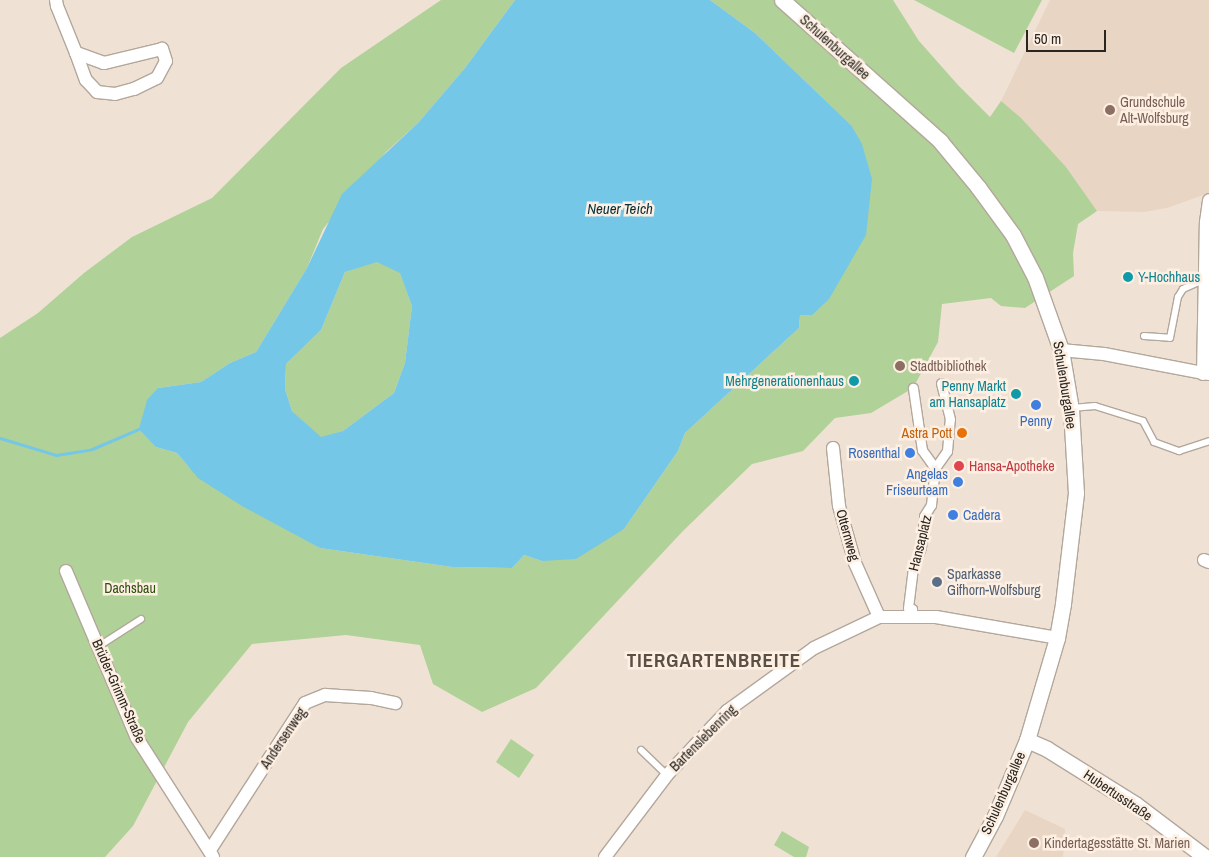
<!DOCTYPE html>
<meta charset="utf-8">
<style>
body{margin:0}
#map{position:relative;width:1209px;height:857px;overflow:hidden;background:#efe2d5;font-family:"Archivo Narrow",sans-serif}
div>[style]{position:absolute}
.built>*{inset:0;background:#e8d5c4}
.green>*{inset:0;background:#b0d197}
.water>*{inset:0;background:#74c7e6}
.stream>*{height:3px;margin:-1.5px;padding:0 1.5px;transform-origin:1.5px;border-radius:1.5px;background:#74c7e6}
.roads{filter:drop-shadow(1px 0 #b3a79b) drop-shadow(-1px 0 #b3a79b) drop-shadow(0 1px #b3a79b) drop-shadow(0 -1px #b3a79b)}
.service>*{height:6px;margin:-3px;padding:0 3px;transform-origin:3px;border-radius:3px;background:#fff}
.pedestrian>*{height:9px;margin:-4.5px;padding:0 4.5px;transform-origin:4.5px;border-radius:4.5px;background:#fff}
.minor>*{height:12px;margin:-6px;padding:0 6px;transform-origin:6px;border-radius:6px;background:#fff}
.tertiary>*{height:15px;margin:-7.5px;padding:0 7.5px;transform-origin:7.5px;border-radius:7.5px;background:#fff}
.dots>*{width:14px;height:14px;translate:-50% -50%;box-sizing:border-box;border:2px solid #fdefe2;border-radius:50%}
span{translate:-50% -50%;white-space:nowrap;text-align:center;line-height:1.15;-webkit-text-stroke:5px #fdefe2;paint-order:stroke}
.street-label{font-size:14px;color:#292520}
.education-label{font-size:14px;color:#785e54}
.left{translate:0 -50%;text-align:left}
.culture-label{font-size:14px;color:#0d838f}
.right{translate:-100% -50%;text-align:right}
.shop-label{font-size:14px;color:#366cbe}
.food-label{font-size:14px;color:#c56008}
.health-label{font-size:14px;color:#be3a42}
.service-label{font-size:14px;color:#4e5e75}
.park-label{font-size:14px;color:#2f4e0e}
.water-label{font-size:15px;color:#062f3c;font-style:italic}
.district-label{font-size:19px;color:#5b5045;font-weight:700;letter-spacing:1px}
.scale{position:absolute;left:1026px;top:30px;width:80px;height:22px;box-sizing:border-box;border:2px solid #292520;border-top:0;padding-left:6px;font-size:15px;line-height:18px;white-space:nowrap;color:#292520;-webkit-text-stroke:4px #fdefe2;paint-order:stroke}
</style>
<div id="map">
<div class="built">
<div style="clip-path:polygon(1050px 0,1209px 0,1209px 193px,1167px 208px,1144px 212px,1097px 211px,1066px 167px,1001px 101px)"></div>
<div style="clip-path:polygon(1025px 810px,1065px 829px,1063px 857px,996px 857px)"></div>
</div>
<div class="green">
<div style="clip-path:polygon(441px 0,515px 0,465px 68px,418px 123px,386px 152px,323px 229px,307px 268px,256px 352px,230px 363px,201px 382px,158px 388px,156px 447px,177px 453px,188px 466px,320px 548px,452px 567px,512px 568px,524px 555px,542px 561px,624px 529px,678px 451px,685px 433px,799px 328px,800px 315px,851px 125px,755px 33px,710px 0,893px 0,919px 41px,958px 85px,990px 117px,1001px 101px,1021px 118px,1066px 167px,1097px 211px,1078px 224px,1073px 253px,1074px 276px,1025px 308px,1001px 306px,991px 298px,942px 304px,938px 342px,913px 388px,871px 413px,835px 418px,803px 451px,752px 464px,682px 532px,536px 688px,482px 712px,433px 684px,420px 645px,346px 635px,252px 644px,188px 722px,133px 826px,105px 857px,0 857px,0 338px,38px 313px,84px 273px,132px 237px,212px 198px,341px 68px)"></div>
<div style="clip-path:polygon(914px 0,1042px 0,1014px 53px)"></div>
<div style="clip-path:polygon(377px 261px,400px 272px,412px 306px,405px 363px,394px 393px,343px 431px,321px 438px,292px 411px,285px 389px,286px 364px,321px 330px,345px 272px)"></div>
<div style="clip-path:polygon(511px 739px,534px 755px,519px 778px,496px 762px)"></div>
<div style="clip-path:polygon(782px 831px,809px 847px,806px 857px,794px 857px,774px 845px)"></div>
</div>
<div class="water">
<div style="clip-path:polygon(evenodd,515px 0,710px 0,755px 33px,851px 125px,862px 144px,872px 179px,866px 235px,829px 299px,812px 315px,800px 315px,799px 328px,685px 433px,678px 451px,624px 529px,576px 559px,542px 561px,524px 555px,512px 568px,452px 567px,320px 548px,242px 506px,198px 478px,177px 453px,156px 447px,139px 429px,147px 400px,158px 388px,201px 382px,230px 363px,256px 352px,307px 268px,342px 194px,418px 123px,465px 68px,515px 0,377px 262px,400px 273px,412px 306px,405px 363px,394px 393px,343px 431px,321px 437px,292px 411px,285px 389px,286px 364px,321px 330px,345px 272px,377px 262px)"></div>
</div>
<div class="stream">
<div style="left:0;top:438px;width:59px;rotate:16.9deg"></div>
<div style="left:56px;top:455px;width:36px;rotate:-9deg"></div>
<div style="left:92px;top:449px;width:51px;rotate:-23.1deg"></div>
</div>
<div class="roads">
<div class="service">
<div style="left:1144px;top:336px;width:26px;rotate:4deg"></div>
<div style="left:1170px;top:338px;width:42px;rotate:-79deg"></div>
<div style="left:1178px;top:297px;width:9px;rotate:-58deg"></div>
<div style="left:1183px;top:289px;width:24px;rotate:-24deg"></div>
<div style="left:1072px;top:408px;width:23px;rotate:-5deg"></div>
<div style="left:1095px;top:406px;width:50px;rotate:17.4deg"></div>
<div style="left:1143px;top:421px;width:24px;rotate:62deg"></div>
<div style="left:1154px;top:442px;width:27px;rotate:20deg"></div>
<div style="left:1179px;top:451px;width:32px;rotate:-18deg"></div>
<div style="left:99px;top:646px;width:50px;rotate:-32.7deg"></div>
<div style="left:641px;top:750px;width:36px;rotate:44deg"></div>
</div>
<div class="pedestrian">
<div style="left:935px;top:468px;width:21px;rotate:-55deg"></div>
<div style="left:947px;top:451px;width:32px;rotate:-85deg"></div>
<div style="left:950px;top:419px;width:37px;rotate:-104deg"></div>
<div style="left:912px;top:616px;width:7px;rotate:-90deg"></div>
<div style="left:912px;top:609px;width:4px;rotate:-166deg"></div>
<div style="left:908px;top:608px;width:39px;rotate:-83deg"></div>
<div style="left:913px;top:569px;width:23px;rotate:-70deg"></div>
<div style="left:921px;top:547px;width:31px;rotate:-84deg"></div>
<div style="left:924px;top:516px;width:13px;rotate:-58deg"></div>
<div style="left:931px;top:505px;width:37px;rotate:-84deg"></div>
<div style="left:935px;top:468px;width:22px;rotate:-126deg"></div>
<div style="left:922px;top:450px;width:63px;rotate:-98.3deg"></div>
</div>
<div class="minor">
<div style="left:56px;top:0;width:6px;rotate:81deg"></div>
<div style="left:57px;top:6px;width:51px;rotate:68deg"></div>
<div style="left:76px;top:53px;width:29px;rotate:70deg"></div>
<div style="left:86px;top:80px;width:16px;rotate:47deg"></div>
<div style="left:97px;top:92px;width:18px;rotate:6deg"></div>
<div style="left:115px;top:94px;width:20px;rotate:-15deg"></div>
<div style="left:134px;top:89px;width:25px;rotate:-26deg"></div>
<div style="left:157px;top:78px;width:19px;rotate:-62deg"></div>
<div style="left:166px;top:61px;width:13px;rotate:-108deg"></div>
<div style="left:162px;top:49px;width:60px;rotate:166.4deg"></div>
<div style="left:104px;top:63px;width:30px;rotate:-160deg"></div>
<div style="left:1061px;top:350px;width:43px;rotate:5.3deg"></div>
<div style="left:1104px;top:354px;width:107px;rotate:10.8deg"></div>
<div style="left:1203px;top:374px;width:152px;rotate:-88.9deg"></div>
<div style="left:1206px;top:222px;width:22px;rotate:-82deg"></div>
<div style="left:833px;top:448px;width:58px;rotate:84.1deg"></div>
<div style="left:839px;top:506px;width:59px;rotate:74.3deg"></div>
<div style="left:855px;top:563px;width:59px;rotate:66deg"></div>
<div style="left:1204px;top:560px;width:5px;rotate:22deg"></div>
<div style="left:66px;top:571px;width:181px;rotate:67deg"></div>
<div style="left:137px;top:738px;width:141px;rotate:57.4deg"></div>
<div style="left:210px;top:850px;width:175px;rotate:-57.1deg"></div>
<div style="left:305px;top:703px;width:22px;rotate:-22deg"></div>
<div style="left:325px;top:695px;width:46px;rotate:3.7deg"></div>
<div style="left:371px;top:698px;width:25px;rotate:12deg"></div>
<div style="left:605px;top:857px;width:103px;rotate:-52.9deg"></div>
<div style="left:667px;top:775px;width:88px;rotate:-46.8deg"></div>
<div style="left:727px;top:711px;width:107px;rotate:-35.9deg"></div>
<div style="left:814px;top:648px;width:72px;rotate:-25.5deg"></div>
<div style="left:879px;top:617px;width:57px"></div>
<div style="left:936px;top:617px;width:123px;rotate:9.8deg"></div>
</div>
<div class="tertiary">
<div style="left:782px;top:0;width:212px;rotate:41.7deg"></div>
<div style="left:940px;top:141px;width:60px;rotate:50.4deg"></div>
<div style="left:978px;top:187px;width:59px;rotate:53.9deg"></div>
<div style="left:1013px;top:235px;width:47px;rotate:62.4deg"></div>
<div style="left:1035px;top:277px;width:77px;rotate:70.4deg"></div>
<div style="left:1061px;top:350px;width:60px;rotate:80.4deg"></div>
<div style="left:1071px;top:409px;width:84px;rotate:86.6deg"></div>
<div style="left:1076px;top:493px;width:112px;rotate:96.7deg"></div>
<div style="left:1063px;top:604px;width:35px;rotate:100deg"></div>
<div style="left:1057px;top:638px;width:106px;rotate:106.4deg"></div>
<div style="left:1027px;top:740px;width:82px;rotate:112.8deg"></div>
<div style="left:995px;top:816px;width:47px;rotate:118.2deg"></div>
<div style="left:1027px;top:740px;width:22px;rotate:24deg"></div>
<div style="left:1047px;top:749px;width:104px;rotate:32deg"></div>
<div style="left:1135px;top:804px;width:88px;rotate:37.1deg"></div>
</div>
</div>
<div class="dots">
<div style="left:1110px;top:110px;background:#8d6e63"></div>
<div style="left:1128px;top:277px;background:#0f9aa8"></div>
<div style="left:900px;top:366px;background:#8d6e63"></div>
<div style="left:854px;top:381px;background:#0f9aa8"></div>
<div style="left:1016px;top:394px;background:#0f9aa8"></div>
<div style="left:1036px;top:405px;background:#3f7fe0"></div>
<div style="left:962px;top:433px;background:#e8710a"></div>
<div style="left:910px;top:453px;background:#3f7fe0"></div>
<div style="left:959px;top:466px;background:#e0444e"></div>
<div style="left:958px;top:482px;background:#3f7fe0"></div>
<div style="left:953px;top:515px;background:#3f7fe0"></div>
<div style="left:937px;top:582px;background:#5c6f8a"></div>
<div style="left:1034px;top:843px;background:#8d6e63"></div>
</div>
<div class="street-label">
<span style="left:835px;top:47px;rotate:42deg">Schulenburgallee</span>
<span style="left:1065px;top:385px;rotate:81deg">Schulenburgallee</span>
<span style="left:848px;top:535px;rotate:74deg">Otternweg</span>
<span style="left:920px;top:543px;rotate:-76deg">Hansaplatz</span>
<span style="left:119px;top:691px;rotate:66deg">Brüder-Grimm-Straße</span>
<span style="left:283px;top:738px;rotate:-56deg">Andersenweg</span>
<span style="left:703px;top:738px;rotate:-45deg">Bartenslebenring</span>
<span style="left:1003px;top:793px;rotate:-66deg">Schulenburgallee</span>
<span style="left:1118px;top:795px;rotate:34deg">Hubertusstraße</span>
</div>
<div class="education-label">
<span class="left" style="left:1120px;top:110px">Grundschule<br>Alt-Wolfsburg</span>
<span class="left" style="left:910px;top:366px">Stadtbibliothek</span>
<span class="left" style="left:1044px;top:843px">Kindertagesstätte St. Marien</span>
</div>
<div class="culture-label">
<span class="left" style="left:1138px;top:277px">Y-Hochhaus</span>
<span class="right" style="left:844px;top:381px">Mehrgenerationenhaus</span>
<span class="right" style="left:1006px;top:394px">Penny Markt<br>am Hansaplatz</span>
</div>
<div class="shop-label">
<span style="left:1036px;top:421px">Penny</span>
<span class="right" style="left:900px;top:453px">Rosenthal</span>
<span class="right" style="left:948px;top:482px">Angelas<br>Friseurteam</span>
<span class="left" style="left:963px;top:515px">Cadera</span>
</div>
<div class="food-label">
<span class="right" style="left:952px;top:433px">Astra Pott</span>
</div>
<div class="health-label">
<span class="left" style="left:969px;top:466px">Hansa-Apotheke</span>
</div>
<div class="service-label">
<span class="left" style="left:947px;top:582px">Sparkasse<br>Gifhorn-Wolfsburg</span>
</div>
<div class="park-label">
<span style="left:130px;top:588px">Dachsbau</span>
</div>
<div class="water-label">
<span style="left:620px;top:209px">Neuer Teich</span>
</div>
<div class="district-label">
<span style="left:714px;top:661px">TIERGARTENBREITE</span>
</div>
<div class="scale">50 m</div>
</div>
